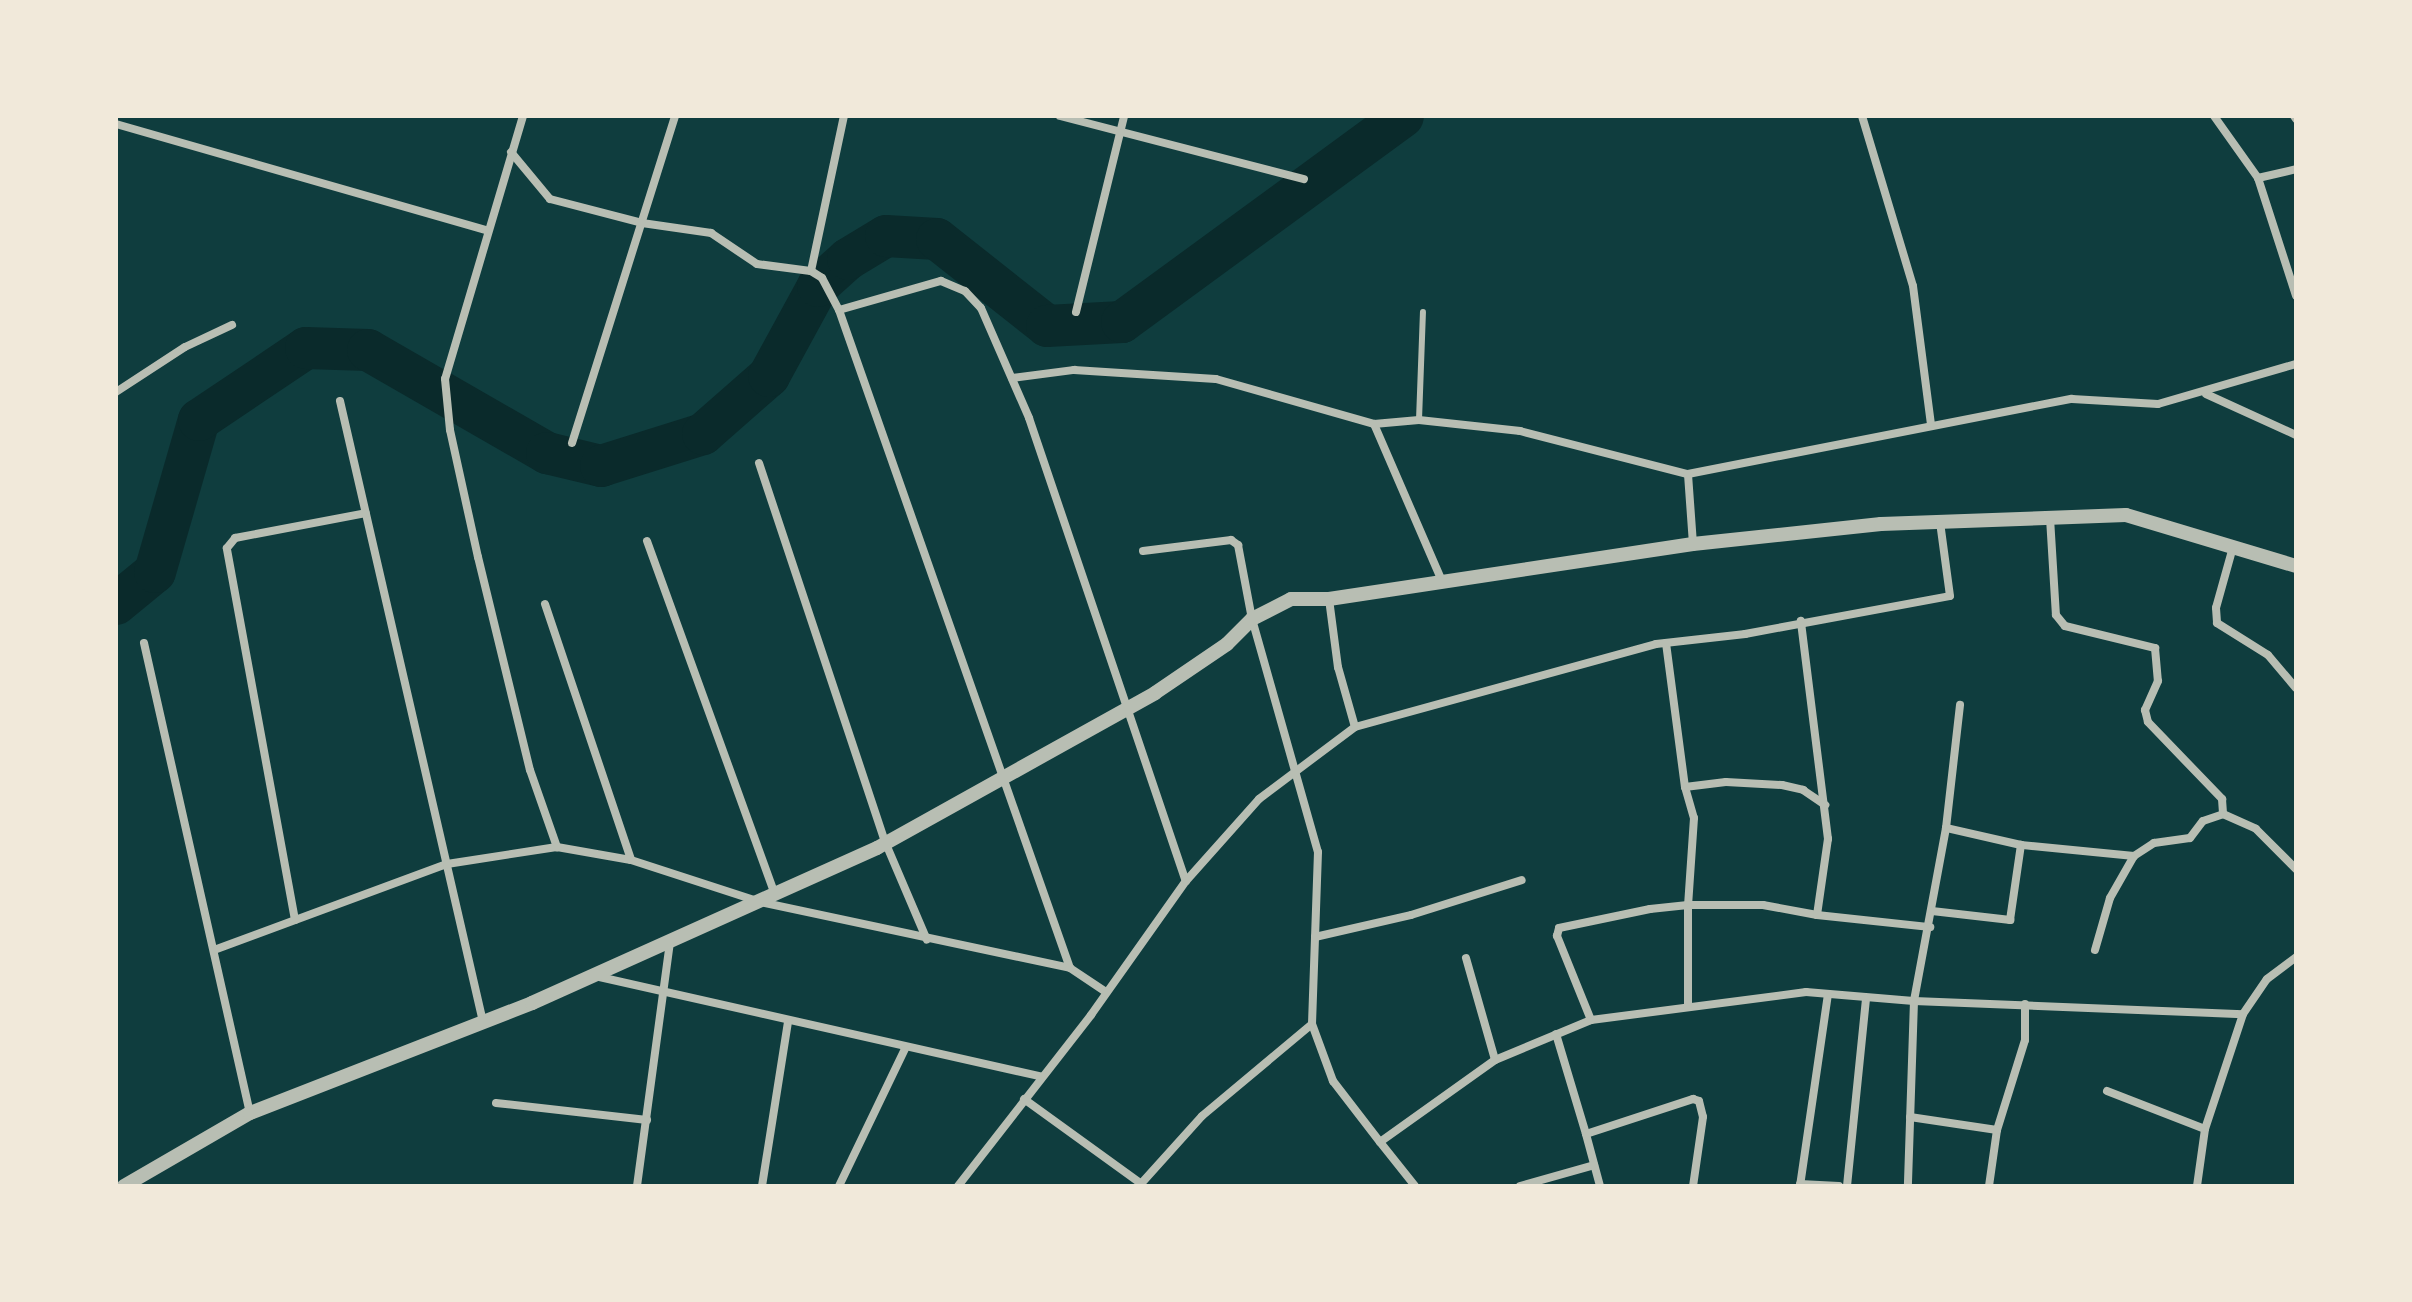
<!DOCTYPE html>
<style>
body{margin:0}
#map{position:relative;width:2412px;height:1302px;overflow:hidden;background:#0f3d3e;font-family:"Asap Condensed",sans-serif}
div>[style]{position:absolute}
.river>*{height:42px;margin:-21px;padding:0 21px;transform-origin:21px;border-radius:21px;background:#0a2a2b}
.service>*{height:6px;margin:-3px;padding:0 3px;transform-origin:3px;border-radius:3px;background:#b8beb3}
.minor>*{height:8px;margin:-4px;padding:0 4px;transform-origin:4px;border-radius:4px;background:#b8beb3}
.tertiary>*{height:14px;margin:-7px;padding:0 7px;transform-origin:7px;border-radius:7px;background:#b8beb3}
span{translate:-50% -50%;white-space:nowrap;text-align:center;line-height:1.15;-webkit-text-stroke:6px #f1e9da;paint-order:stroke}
.frame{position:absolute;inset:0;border:118px solid #f1e9da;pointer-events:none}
</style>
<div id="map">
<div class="river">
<div style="left:116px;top:604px;width:50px;rotate:-39.4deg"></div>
<div style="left:155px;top:572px;width:158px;rotate:-73.9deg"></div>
<div style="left:199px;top:420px;width:129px;rotate:-33.9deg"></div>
<div style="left:306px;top:348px;width:62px;rotate:1.8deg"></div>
<div style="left:368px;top:350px;width:207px;rotate:29.9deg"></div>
<div style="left:547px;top:453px;width:56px;rotate:13.5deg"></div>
<div style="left:601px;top:466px;width:107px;rotate:-17.4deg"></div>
<div style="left:703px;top:434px;width:88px;rotate:-41.3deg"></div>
<div style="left:769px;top:376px;width:102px;rotate:-61.4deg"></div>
<div style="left:818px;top:286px;width:40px;rotate:-42deg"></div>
<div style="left:848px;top:259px;width:44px;rotate:-31.2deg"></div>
<div style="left:886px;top:236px;width:51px;rotate:3.4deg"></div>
<div style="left:937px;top:239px;width:140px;rotate:38.3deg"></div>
<div style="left:1047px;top:326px;width:75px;rotate:-3.1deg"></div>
<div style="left:1122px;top:322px;width:348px;rotate:-36.2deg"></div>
</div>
<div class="service">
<div style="left:1419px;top:420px;width:108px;rotate:-87.9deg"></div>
</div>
<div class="minor">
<div style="left:523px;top:116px;width:274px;rotate:106.5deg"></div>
<div style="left:445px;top:379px;width:51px;rotate:84.4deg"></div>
<div style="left:450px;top:430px;width:130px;rotate:77.6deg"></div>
<div style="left:478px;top:557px;width:219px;rotate:76.3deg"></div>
<div style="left:530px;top:770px;width:82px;rotate:70.7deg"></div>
<div style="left:1060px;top:116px;width:252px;rotate:14.5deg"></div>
<div style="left:1862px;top:116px;width:177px;rotate:73.3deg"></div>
<div style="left:1913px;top:286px;width:139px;rotate:82.6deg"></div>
<div style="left:2214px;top:116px;width:76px;rotate:54.6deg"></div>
<div style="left:2258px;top:178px;width:39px;rotate:-13deg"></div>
<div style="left:2294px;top:116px;width:4px;rotate:56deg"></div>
<div style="left:116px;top:124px;width:385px;rotate:16deg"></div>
<div style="left:511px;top:152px;width:61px;rotate:50.3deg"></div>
<div style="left:550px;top:199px;width:95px;rotate:14.6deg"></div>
<div style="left:642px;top:223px;width:70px;rotate:8.2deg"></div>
<div style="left:711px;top:233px;width:55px;rotate:34deg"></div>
<div style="left:757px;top:264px;width:54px;rotate:7.4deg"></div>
<div style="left:811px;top:271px;width:13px;rotate:32deg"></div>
<div style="left:822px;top:278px;width:36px;rotate:62deg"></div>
<div style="left:839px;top:310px;width:697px;rotate:70.66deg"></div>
<div style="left:2258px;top:178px;width:124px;rotate:72.1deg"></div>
<div style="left:811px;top:271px;width:158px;rotate:-78deg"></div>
<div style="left:839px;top:310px;width:106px;rotate:-15.9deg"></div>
<div style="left:941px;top:281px;width:26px;rotate:23deg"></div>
<div style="left:965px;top:291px;width:23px;rotate:47deg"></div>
<div style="left:981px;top:308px;width:120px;rotate:66.4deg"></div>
<div style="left:1029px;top:418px;width:489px;rotate:71.3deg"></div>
<div style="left:1076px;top:312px;width:202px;rotate:-76.2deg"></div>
<div style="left:1012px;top:378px;width:63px;rotate:-7.4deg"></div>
<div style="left:1074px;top:370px;width:142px;rotate:3.6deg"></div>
<div style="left:1216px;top:379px;width:164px;rotate:15.9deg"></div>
<div style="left:1374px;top:424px;width:45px;rotate:-5.1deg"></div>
<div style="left:1419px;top:420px;width:102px;rotate:6.2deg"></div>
<div style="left:1520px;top:431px;width:173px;rotate:14.4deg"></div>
<div style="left:116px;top:392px;width:82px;rotate:-33.1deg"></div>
<div style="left:185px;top:347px;width:52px;rotate:-25.1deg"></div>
<div style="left:2206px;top:394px;width:99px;rotate:24.5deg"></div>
<div style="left:340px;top:401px;width:637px;rotate:77.03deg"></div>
<div style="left:1374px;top:424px;width:171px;rotate:66.6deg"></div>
<div style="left:572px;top:443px;width:343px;rotate:-72.5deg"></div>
<div style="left:759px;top:463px;width:402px;rotate:71.6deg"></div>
<div style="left:886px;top:844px;width:104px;rotate:66.9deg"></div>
<div style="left:2050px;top:518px;width:97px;rotate:86.5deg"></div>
<div style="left:2056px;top:615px;width:14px;rotate:51deg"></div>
<div style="left:2065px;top:626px;width:93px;rotate:13.7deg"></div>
<div style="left:2155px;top:648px;width:33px;rotate:85deg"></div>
<div style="left:2158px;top:681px;width:32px;rotate:114deg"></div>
<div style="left:2145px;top:710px;width:12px;rotate:76deg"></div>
<div style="left:2148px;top:722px;width:107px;rotate:46.1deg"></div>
<div style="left:2222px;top:799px;width:15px;rotate:86deg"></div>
<div style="left:2223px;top:814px;width:36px;rotate:24deg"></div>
<div style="left:2256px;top:829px;width:57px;rotate:45deg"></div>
<div style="left:647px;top:541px;width:375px;rotate:70.1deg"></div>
<div style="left:1693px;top:544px;width:70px;rotate:-94.1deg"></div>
<div style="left:1688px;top:474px;width:391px;rotate:-11.1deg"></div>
<div style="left:2072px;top:399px;width:86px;rotate:3.3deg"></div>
<div style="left:2158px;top:404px;width:144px;rotate:-16.2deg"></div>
<div style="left:2233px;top:547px;width:63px;rotate:105.6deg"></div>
<div style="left:2216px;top:608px;width:15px;rotate:86deg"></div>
<div style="left:2217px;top:623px;width:60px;rotate:32.1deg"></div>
<div style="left:2268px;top:655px;width:43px;rotate:49.7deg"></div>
<div style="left:1143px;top:551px;width:89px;rotate:-7.1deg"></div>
<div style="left:1231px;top:540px;width:9px;rotate:36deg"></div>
<div style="left:1238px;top:545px;width:75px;rotate:79.3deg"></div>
<div style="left:1252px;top:619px;width:242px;rotate:74.2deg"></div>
<div style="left:1318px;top:852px;width:172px;rotate:92deg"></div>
<div style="left:1312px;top:1024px;width:61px;rotate:69.8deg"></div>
<div style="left:1333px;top:1081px;width:77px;rotate:52.4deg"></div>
<div style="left:1380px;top:1142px;width:141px;rotate:-35.5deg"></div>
<div style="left:1495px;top:1060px;width:104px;rotate:-22.6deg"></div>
<div style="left:1591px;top:1020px;width:217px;rotate:-7.4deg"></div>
<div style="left:1806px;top:992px;width:108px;rotate:4.8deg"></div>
<div style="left:1914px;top:1001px;width:185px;rotate:91.9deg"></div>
<div style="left:1329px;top:599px;width:69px;rotate:82.5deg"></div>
<div style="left:1338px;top:667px;width:62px;rotate:74.2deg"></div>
<div style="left:545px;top:604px;width:270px;rotate:71.4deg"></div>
<div style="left:144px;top:643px;width:482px;rotate:77.3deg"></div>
<div style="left:1666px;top:643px;width:145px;rotate:82.5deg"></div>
<div style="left:1685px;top:787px;width:32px;rotate:74deg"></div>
<div style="left:1694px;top:818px;width:87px;rotate:93.9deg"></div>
<div style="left:1688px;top:905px;width:75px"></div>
<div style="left:1763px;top:905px;width:55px;rotate:10.5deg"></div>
<div style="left:1817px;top:915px;width:77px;rotate:-81.8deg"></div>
<div style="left:1828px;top:839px;width:220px;rotate:-97.1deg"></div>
<div style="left:1685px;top:787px;width:41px;rotate:-7deg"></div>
<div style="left:1726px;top:782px;width:56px;rotate:3.1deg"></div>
<div style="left:1782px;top:785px;width:22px;rotate:13deg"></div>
<div style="left:1803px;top:790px;width:27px;rotate:34deg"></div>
<div style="left:1946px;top:828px;width:124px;rotate:-83.5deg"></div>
<div style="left:2134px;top:856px;width:114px;rotate:-174.4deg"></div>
<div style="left:2021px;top:845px;width:77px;rotate:-167.2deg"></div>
<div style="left:1946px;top:828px;width:176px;rotate:100.5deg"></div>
<div style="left:1914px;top:1001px;width:329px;rotate:2.3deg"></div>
<div style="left:1932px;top:911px;width:79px;rotate:6.6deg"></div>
<div style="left:2010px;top:920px;width:76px;rotate:-81.7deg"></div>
<div style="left:1817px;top:915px;width:114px;rotate:6.1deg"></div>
<div style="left:295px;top:920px;width:378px;rotate:-100.4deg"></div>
<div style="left:227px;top:548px;width:13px;rotate:-51deg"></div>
<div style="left:235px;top:538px;width:133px;rotate:-10.8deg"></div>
<div style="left:1315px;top:937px;width:98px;rotate:-12.9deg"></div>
<div style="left:1411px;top:915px;width:116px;rotate:-17.5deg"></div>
<div style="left:214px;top:950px;width:248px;rotate:-20.3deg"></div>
<div style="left:447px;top:864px;width:111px;rotate:-8.8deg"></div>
<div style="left:557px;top:847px;width:75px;rotate:10deg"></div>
<div style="left:631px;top:860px;width:136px;rotate:18deg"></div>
<div style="left:760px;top:902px;width:317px;rotate:12deg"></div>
<div style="left:1070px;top:968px;width:43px;rotate:33.7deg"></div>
<div style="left:2095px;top:950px;width:54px;rotate:-73.9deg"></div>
<div style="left:2110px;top:898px;width:48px;rotate:-60.3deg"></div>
<div style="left:2134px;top:856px;width:24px;rotate:-33deg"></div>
<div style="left:2154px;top:843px;width:36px;rotate:-8deg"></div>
<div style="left:2190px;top:838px;width:21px;rotate:-53deg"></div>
<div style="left:2203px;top:821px;width:21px;rotate:-19deg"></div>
<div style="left:1466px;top:958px;width:106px;rotate:74.1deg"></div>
<div style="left:595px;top:976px;width:458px;rotate:12.7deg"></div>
<div style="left:1591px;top:1020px;width:91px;rotate:-112deg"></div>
<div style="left:1557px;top:936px;width:8px;rotate:-76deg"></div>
<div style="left:1559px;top:928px;width:93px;rotate:-11.8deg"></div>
<div style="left:1650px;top:909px;width:38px;rotate:-6deg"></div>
<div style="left:1688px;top:905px;width:101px;rotate:90deg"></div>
<div style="left:1556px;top:1034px;width:104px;rotate:73.3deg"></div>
<div style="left:2107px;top:1091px;width:105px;rotate:21.2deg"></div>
<div style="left:1024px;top:1099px;width:143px;rotate:35.9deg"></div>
<div style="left:496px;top:1103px;width:152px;rotate:6.4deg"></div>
<div style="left:1910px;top:1117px;width:88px;rotate:8.5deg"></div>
<div style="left:1380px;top:1142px;width:56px;rotate:51.5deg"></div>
<div style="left:1800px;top:1184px;width:39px;rotate:3deg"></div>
<div style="left:637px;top:1186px;width:246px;rotate:-82.3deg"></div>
<div style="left:762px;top:1186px;width:167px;rotate:-81deg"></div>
<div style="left:839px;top:1186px;width:152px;rotate:-64.3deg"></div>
<div style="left:958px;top:1186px;width:217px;rotate:-52.1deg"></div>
<div style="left:1091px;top:1015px;width:164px;rotate:-54.7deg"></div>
<div style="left:1186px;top:881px;width:110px;rotate:-48.3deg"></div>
<div style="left:1259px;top:799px;width:120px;rotate:-36.9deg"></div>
<div style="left:1355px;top:727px;width:312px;rotate:-15.4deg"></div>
<div style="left:1656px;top:644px;width:90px;rotate:-6.4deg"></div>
<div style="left:1745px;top:634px;width:208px;rotate:-10.5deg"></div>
<div style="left:1950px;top:596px;width:75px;rotate:-97.7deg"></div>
<div style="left:1139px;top:1186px;width:94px;rotate:-48deg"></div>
<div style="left:1202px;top:1116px;width:143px;rotate:-39.9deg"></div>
<div style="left:1520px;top:1186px;width:77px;rotate:-15.8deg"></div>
<div style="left:1600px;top:1186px;width:54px;rotate:-105.1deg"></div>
<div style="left:1586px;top:1134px;width:113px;rotate:-18.1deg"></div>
<div style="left:1693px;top:1099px;width:6px;rotate:18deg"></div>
<div style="left:1699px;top:1101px;width:16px;rotate:76deg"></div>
<div style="left:1703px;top:1117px;width:70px;rotate:98.2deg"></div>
<div style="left:1800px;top:1186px;width:194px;rotate:-81.7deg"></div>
<div style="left:1847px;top:1186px;width:189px;rotate:-84.2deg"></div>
<div style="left:1989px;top:1186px;width:57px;rotate:-81.9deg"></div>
<div style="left:1997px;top:1130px;width:94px;rotate:-72.7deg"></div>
<div style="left:2025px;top:1040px;width:36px;rotate:-90deg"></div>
<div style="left:2197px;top:1186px;width:58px;rotate:-82deg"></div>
<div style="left:2205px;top:1129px;width:121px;rotate:-71.7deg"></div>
<div style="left:2243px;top:1014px;width:42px;rotate:-55.6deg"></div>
<div style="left:2267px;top:979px;width:36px;rotate:-37deg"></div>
</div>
<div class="tertiary">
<div style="left:124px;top:1186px;width:146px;rotate:-30.1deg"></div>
<div style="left:250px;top:1113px;width:303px;rotate:-21.3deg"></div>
<div style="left:532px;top:1003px;width:378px;rotate:-24.2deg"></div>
<div style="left:877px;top:848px;width:318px;rotate:-29.1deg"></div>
<div style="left:1155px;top:693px;width:87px;rotate:-34.2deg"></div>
<div style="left:1227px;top:644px;width:35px;rotate:-45deg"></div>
<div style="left:1252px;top:619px;width:44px;rotate:-27.1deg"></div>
<div style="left:1291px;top:599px;width:38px"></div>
<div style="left:1329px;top:599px;width:368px;rotate:-8.6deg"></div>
<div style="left:1693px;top:544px;width:189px;rotate:-6.1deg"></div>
<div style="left:1881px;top:524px;width:245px;rotate:-2.1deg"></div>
<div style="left:2126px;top:515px;width:177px;rotate:16.7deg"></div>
</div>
<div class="frame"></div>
</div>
